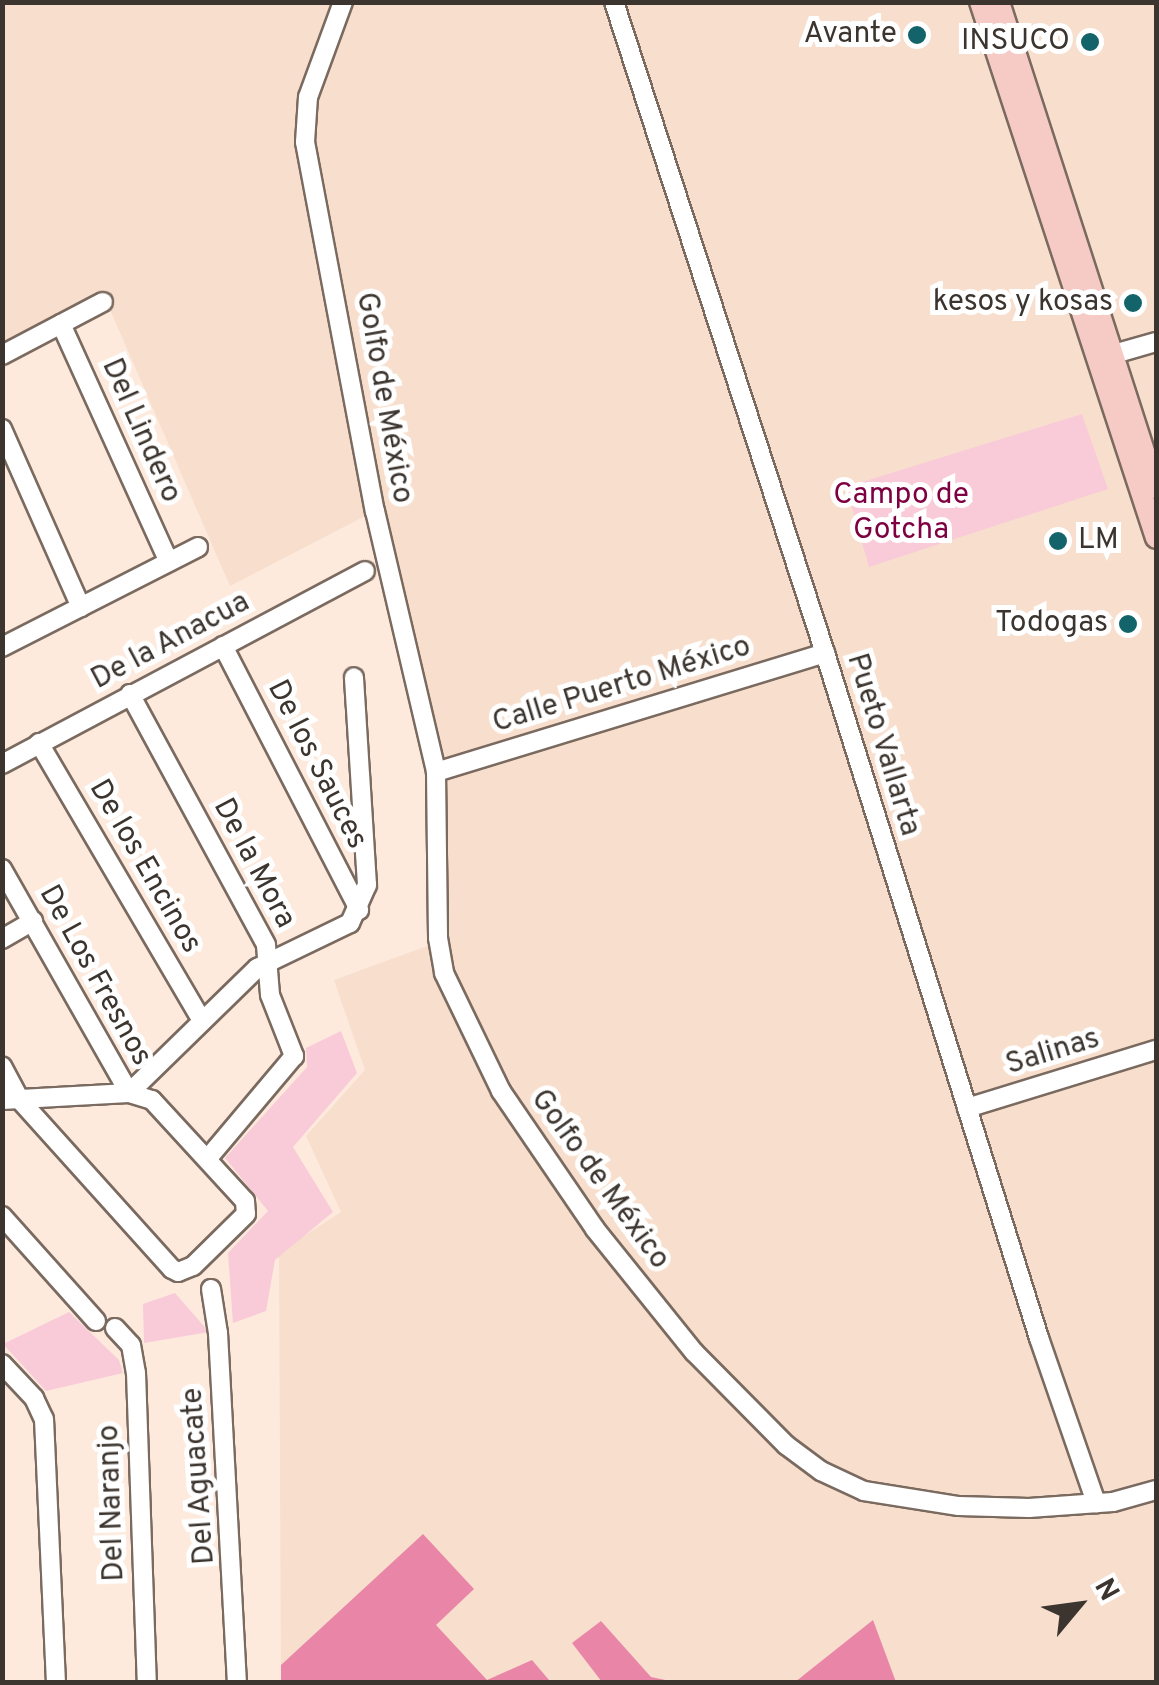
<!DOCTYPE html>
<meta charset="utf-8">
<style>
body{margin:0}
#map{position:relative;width:1159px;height:1685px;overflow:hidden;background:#fdeadd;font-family:Overpass,sans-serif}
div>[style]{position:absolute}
.built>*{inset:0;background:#f8decc}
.green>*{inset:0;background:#f9cbd8}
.forest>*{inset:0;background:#e986a8}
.roads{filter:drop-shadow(2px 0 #7a6a5f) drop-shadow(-2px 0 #7a6a5f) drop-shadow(0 2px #7a6a5f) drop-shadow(0 -2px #7a6a5f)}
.minor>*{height:18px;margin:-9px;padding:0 9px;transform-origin:9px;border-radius:9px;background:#fff}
.major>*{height:20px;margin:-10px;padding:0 10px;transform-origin:10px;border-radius:10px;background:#f7cbc5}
.dots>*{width:28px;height:28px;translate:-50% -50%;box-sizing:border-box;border:5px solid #fff;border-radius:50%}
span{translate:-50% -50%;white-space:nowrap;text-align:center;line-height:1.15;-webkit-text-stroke:10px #fff;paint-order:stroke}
.poi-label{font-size:30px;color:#3c352f}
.right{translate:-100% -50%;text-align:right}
.left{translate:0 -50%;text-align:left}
.street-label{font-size:30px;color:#3c352f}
.park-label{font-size:30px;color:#7e0041}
.frame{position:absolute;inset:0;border:5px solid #3c352f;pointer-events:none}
.north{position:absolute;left:1029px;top:1555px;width:100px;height:100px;-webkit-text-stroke:8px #fff;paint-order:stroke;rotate:61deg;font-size:28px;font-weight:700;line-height:40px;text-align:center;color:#3c352f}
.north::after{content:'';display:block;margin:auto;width:35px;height:45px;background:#3c352f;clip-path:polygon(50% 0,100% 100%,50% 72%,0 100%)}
</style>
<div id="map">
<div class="built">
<div style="clip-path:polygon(3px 3px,1156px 3px,1156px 1682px,281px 1682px,279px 1252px,341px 1212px,306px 1136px,365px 1070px,334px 980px,449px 938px,444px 796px,373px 512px,230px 586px,105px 298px,3px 350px)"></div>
</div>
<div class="green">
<div style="clip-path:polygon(1082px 414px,1108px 489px,869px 567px,846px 487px)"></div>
<div style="clip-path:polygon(341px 1031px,357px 1073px,293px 1147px,333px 1212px,275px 1260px,266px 1311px,233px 1323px,228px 1253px,268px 1211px,225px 1158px,307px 1067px,306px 1048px)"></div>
<div style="clip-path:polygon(175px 1293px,209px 1332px,144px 1343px,143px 1304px)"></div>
<div style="clip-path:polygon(69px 1312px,119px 1360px,123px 1373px,46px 1391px,3px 1344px)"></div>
</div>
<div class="forest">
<div style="clip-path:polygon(423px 1534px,474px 1589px,436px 1625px,487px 1680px,532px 1660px,549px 1680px,281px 1682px,281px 1665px)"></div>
<div style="clip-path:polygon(873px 1620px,896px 1682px,795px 1682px)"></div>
<div style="clip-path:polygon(601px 1621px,651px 1677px,675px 1682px,602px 1682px,572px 1643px)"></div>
</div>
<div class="roads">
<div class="minor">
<div style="left:343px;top:2px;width:101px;rotate:110.2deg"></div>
<div style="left:308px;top:97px;width:45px;rotate:93.8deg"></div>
<div style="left:305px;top:142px;width:376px;rotate:79.3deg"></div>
<div style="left:375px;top:511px;width:268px;rotate:76.8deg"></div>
<div style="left:436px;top:772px;width:166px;rotate:89.3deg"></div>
<div style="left:438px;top:938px;width:36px;rotate:80deg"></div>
<div style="left:444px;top:973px;width:131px;rotate:64.2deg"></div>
<div style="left:501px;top:1091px;width:167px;rotate:55.7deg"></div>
<div style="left:595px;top:1229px;width:158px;rotate:51.2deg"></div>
<div style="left:694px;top:1352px;width:131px;rotate:45.3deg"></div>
<div style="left:786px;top:1445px;width:44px;rotate:36.6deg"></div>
<div style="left:821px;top:1471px;width:47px;rotate:24.9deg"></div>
<div style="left:864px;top:1491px;width:96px;rotate:9deg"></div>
<div style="left:959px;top:1506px;width:70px;rotate:1.6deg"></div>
<div style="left:1029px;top:1508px;width:84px;rotate:-4.1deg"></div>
<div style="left:1113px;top:1502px;width:45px;rotate:-15.6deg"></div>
<div style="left:614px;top:2px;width:684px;rotate:72.04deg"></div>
<div style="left:825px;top:653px;width:718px;rotate:72.65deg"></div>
<div style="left:1039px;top:1338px;width:175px;rotate:70.9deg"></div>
<div style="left:61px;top:324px;width:261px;rotate:65.6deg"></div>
<div style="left:1114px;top:354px;width:44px;rotate:-15.9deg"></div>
<div style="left:2px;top:355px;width:114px;rotate:-27.7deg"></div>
<div style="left:2px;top:429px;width:195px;rotate:66.1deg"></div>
<div style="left:223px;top:646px;width:297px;rotate:62.7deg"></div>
<div style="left:2px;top:647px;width:220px;rotate:-27deg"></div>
<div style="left:130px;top:694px;width:285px;rotate:61.5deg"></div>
<div style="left:266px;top:945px;width:50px;rotate:85.4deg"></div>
<div style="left:270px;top:995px;width:66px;rotate:68.5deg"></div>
<div style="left:294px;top:1056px;width:133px;rotate:130.1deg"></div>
<div style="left:39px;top:743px;width:320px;rotate:59.6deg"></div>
<div style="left:2px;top:764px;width:411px;rotate:-28deg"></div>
<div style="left:436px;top:772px;width:407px;rotate:-17deg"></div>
<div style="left:2px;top:869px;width:257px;rotate:60.4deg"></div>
<div style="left:129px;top:1093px;width:24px;rotate:17deg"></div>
<div style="left:152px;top:1100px;width:137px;rotate:47.4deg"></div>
<div style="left:245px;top:1201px;width:13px;rotate:86deg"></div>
<div style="left:246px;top:1214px;width:74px;rotate:135.5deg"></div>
<div style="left:193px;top:1266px;width:16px;rotate:158deg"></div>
<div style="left:178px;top:1272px;width:7px;rotate:-153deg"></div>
<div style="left:172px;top:1269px;width:227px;rotate:-132deg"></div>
<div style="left:20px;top:1100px;width:38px;rotate:-118deg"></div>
<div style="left:2px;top:939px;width:36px;rotate:-30deg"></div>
<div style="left:2px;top:1100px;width:127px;rotate:-3.2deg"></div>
<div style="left:129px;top:1093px;width:179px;rotate:-44.3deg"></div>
<div style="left:257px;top:968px;width:103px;rotate:-25.8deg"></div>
<div style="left:350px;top:923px;width:42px;rotate:-65.9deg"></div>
<div style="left:367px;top:885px;width:208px;rotate:-93.6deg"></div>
<div style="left:967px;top:1108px;width:198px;rotate:-17.1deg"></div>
<div style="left:2px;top:1216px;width:141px;rotate:48.2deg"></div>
<div style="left:211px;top:1289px;width:45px;rotate:81deg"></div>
<div style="left:218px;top:1333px;width:350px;rotate:86.9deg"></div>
<div style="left:115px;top:1328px;width:23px;rotate:47deg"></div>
<div style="left:131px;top:1345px;width:28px;rotate:80deg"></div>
<div style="left:136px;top:1373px;width:309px;rotate:88deg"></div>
<div style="left:2px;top:1364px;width:47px;rotate:46.7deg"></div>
<div style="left:34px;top:1398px;width:23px;rotate:65deg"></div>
<div style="left:44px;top:1419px;width:263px;rotate:87.4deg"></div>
</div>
<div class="major">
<div style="left:980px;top:2px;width:564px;rotate:71.82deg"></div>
<div style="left:999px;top:2px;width:511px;rotate:72.1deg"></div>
</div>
</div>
<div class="dots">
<div style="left:917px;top:35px;background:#13636a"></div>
<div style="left:1090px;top:42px;background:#13636a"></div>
<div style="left:1133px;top:303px;background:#13636a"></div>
<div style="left:1058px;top:541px;background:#13636a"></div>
<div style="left:1128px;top:624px;background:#13636a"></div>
</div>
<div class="poi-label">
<span class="right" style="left:897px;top:35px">Avante</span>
<span class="right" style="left:1070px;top:42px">INSUCO</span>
<span class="right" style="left:1113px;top:303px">kesos y kosas</span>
<span class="left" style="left:1078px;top:541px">LM</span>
<span class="right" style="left:1108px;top:624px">Todogas</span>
</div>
<div class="street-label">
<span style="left:383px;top:398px;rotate:80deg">Golfo de México</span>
<span style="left:140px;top:431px;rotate:66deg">Del Lindero</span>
<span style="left:171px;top:642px;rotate:-28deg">De la Anacua</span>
<span style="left:622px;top:686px;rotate:-17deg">Calle Puerto México</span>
<span style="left:882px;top:745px;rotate:73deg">Pueto Vallarta</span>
<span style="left:316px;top:765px;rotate:63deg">De los Sauces</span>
<span style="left:253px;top:864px;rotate:62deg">De la Mora</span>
<span style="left:144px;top:867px;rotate:60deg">De los Encinos</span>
<span style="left:94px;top:976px;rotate:61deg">De Los Fresnos</span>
<span style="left:1053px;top:1053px;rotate:-17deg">Salinas</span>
<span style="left:599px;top:1180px;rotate:54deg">Golfo de México</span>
<span style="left:200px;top:1476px;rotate:-94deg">Del Aguacate</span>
<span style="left:113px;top:1503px;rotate:-92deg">Del Naranjo</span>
</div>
<div class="park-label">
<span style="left:901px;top:513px">Campo de<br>Gotcha</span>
</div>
<div class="frame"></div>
<div class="north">N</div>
</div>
